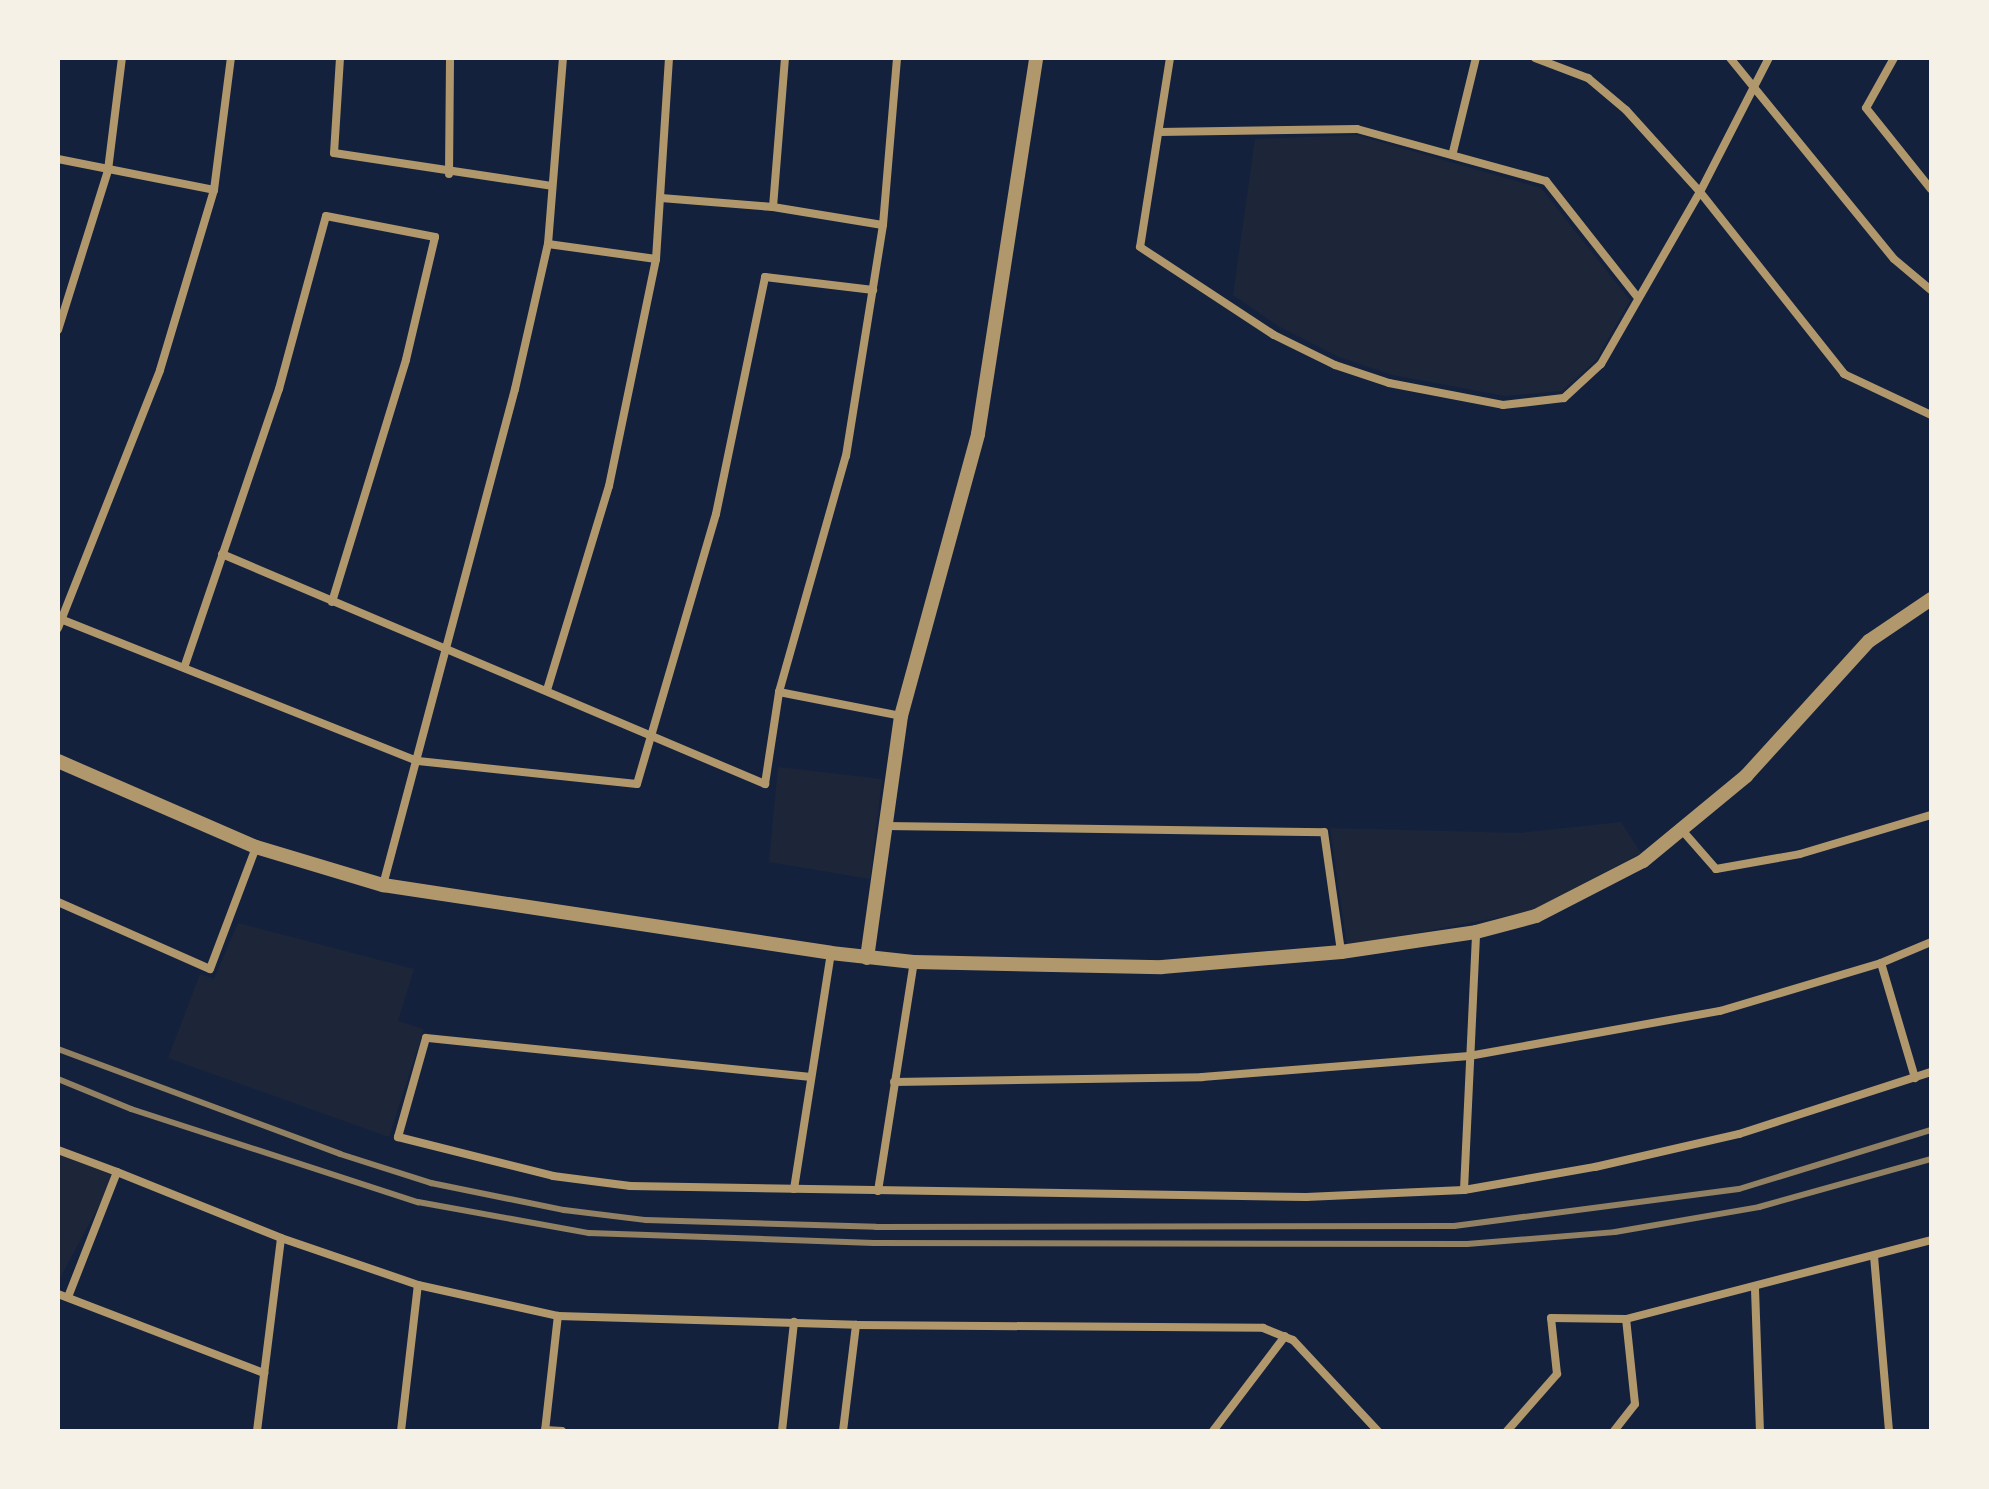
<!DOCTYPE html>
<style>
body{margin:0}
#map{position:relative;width:1989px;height:1489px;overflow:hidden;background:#14213d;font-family:Literata,serif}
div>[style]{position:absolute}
.green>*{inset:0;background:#1d2539}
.minor>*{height:8px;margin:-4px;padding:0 4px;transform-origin:4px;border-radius:4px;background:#b1986c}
.tertiary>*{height:14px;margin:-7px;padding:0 7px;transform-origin:7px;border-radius:7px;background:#b1986c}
.rail>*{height:6px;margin:-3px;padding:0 3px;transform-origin:3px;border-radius:3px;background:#918062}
span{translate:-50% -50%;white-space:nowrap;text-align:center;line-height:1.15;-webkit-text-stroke:8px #f6f1e7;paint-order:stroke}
.frame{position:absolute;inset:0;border:60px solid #f6f1e7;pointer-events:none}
</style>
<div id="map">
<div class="green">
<div style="clip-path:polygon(1356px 135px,1541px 188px,1630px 300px,1597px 359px,1562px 391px,1505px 396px,1392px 375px,1339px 357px,1278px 326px,1233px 295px,1255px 139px)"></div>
<div style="clip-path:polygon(778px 767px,882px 779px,870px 879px,769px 862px)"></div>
<div style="clip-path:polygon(1621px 822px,1641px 853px,1532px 911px,1347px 946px,1330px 828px,1520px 833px)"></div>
<div style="clip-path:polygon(238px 923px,414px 969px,398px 1021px,424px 1029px,389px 1137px,168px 1058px,200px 974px,214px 979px)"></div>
<div style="clip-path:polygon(58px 1151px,117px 1172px,58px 1282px)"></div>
</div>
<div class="minor">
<div style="left:340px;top:58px;width:95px;rotate:93.6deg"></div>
<div style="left:334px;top:153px;width:220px;rotate:8.6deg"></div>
<div style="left:1170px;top:58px;width:191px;rotate:99deg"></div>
<div style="left:1140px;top:247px;width:160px;rotate:33.3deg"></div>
<div style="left:1274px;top:335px;width:68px;rotate:26.2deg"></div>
<div style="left:1335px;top:365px;width:57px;rotate:18.4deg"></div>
<div style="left:1389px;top:383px;width:116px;rotate:10.9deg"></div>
<div style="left:1503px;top:405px;width:61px;rotate:-6.5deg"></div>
<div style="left:1564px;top:398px;width:50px;rotate:-42.6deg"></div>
<div style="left:1601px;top:364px;width:198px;rotate:-60.1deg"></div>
<div style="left:1700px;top:192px;width:151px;rotate:-62.8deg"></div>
<div style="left:1535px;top:58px;width:57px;rotate:20.7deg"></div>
<div style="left:1588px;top:78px;width:50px;rotate:40.1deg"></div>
<div style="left:1626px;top:110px;width:110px;rotate:47.9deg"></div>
<div style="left:1700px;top:192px;width:232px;rotate:51.6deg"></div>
<div style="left:1844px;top:374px;width:96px;rotate:25.2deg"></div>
<div style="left:1730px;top:58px;width:259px;rotate:50.8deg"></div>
<div style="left:1894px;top:259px;width:48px;rotate:40deg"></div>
<div style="left:1894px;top:58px;width:57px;rotate:119.2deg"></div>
<div style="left:1866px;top:108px;width:104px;rotate:51.3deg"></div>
<div style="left:1159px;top:132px;width:198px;rotate:-0.9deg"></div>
<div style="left:1357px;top:129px;width:196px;rotate:15.4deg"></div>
<div style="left:1546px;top:181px;width:149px;rotate:51.8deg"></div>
<div style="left:1453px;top:152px;width:97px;rotate:-76.3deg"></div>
<div style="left:58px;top:159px;width:159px;rotate:11.2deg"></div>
<div style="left:449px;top:174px;width:116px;rotate:-89.5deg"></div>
<div style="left:661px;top:198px;width:112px;rotate:4.6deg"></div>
<div style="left:773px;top:207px;width:111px;rotate:9.3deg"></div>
<div style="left:773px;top:207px;width:149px;rotate:-85.4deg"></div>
<div style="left:548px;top:244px;width:109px;rotate:7.9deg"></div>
<div style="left:58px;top:330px;width:168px;rotate:-72.6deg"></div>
<div style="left:108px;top:170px;width:113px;rotate:-82.9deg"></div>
<div style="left:222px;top:554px;width:590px;rotate:22.96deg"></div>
<div style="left:765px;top:784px;width:93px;rotate:-81.3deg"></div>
<div style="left:779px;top:692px;width:245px;rotate:-74.2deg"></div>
<div style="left:846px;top:456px;width:234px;rotate:-80.9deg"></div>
<div style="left:883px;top:225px;width:168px;rotate:-85.2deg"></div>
<div style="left:58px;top:618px;width:387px;rotate:21.7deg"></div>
<div style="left:418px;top:761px;width:220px;rotate:6deg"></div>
<div style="left:637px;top:784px;width:281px;rotate:-73.7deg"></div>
<div style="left:716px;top:514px;width:242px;rotate:-78.3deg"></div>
<div style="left:765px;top:277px;width:109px;rotate:6.9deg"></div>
<div style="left:58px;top:628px;width:277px;rotate:-68.4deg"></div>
<div style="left:160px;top:370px;width:188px;rotate:-73.3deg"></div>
<div style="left:214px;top:190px;width:133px;rotate:-82.7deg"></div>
<div style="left:185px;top:665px;width:292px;rotate:-71.2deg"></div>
<div style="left:279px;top:389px;width:179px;rotate:-74.8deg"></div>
<div style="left:326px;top:216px;width:111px;rotate:10.9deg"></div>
<div style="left:435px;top:237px;width:126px;rotate:103.3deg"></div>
<div style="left:406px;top:360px;width:253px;rotate:107deg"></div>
<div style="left:547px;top:690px;width:213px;rotate:-73.1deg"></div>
<div style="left:609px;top:486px;width:232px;rotate:-78.3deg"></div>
<div style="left:656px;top:259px;width:201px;rotate:-86.3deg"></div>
<div style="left:779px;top:692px;width:124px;rotate:11.1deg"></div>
<div style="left:885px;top:826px;width:439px;rotate:0.8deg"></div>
<div style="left:1324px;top:832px;width:121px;rotate:81.9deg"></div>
<div style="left:1681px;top:829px;width:53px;rotate:48.8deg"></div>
<div style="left:1716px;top:869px;width:85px;rotate:-10.1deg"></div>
<div style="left:1800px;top:854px;width:137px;rotate:-16.6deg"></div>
<div style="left:383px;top:885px;width:513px;rotate:-75.1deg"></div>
<div style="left:515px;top:389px;width:149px;rotate:-77.2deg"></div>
<div style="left:548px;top:244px;width:187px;rotate:-85.4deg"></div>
<div style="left:58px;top:902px;width:166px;rotate:23.8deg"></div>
<div style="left:210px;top:969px;width:130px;rotate:-69.3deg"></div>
<div style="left:1881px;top:963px;width:120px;rotate:73.5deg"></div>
<div style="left:811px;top:1077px;width:387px;rotate:-174.2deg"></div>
<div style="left:426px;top:1038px;width:103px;rotate:105.8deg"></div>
<div style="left:398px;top:1137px;width:160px;rotate:14.1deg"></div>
<div style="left:553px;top:1176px;width:78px;rotate:7.4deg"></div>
<div style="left:630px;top:1186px;width:676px;rotate:0.93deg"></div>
<div style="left:1306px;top:1197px;width:158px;rotate:-2.5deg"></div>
<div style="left:1464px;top:1190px;width:133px;rotate:-10deg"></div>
<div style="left:1595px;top:1167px;width:148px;rotate:-12.9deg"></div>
<div style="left:1739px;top:1134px;width:202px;rotate:-17.9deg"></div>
<div style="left:894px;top:1082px;width:308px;rotate:-0.9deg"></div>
<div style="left:1202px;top:1077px;width:268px;rotate:-4.5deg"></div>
<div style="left:1469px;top:1056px;width:255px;rotate:-10.2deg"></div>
<div style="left:1720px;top:1011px;width:168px;rotate:-16.6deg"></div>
<div style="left:1881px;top:963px;width:54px;rotate:-22.8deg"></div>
<div style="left:58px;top:1150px;width:63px;rotate:20.4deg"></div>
<div style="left:794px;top:1189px;width:239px;rotate:-81.1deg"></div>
<div style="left:1464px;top:1190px;width:258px;rotate:-87.3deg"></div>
<div style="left:878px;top:1191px;width:232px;rotate:-81.1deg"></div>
<div style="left:1874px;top:1256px;width:176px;rotate:85.1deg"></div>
<div style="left:1755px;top:1289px;width:142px;rotate:88deg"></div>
<div style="left:58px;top:1294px;width:221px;rotate:21deg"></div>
<div style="left:68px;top:1297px;width:134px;rotate:-68.6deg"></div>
<div style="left:117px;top:1172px;width:177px;rotate:21.9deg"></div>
<div style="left:281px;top:1238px;width:145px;rotate:18.9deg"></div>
<div style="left:418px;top:1285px;width:143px;rotate:12.5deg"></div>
<div style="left:558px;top:1316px;width:298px;rotate:1.7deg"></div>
<div style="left:856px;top:1325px;width:407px;rotate:0.4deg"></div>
<div style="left:1263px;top:1328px;width:32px;rotate:22deg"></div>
<div style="left:1293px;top:1340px;width:125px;rotate:47deg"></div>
<div style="left:545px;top:1430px;width:17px;rotate:3deg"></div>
<div style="left:257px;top:1431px;width:194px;rotate:-82.9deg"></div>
<div style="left:401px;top:1431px;width:147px;rotate:-83.4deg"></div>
<div style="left:545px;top:1431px;width:116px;rotate:-83.6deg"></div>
<div style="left:782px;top:1431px;width:110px;rotate:-83.7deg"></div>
<div style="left:843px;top:1431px;width:107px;rotate:-83deg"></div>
<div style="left:1213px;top:1431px;width:119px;rotate:-52.8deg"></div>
<div style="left:1507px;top:1431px;width:76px;rotate:-48.7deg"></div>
<div style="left:1557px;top:1374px;width:56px;rotate:-96.1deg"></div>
<div style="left:1551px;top:1318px;width:75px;rotate:0.8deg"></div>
<div style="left:1626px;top:1319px;width:315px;rotate:-14.5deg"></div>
<div style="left:1614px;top:1431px;width:34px;rotate:-52deg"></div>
<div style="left:1635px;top:1404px;width:85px;rotate:-96deg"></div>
</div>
<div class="tertiary">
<div style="left:58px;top:761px;width:216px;rotate:23.5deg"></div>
<div style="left:256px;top:847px;width:133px;rotate:16.7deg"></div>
<div style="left:383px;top:885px;width:453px;rotate:8.6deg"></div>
<div style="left:831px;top:953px;width:83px;rotate:6.2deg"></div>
<div style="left:914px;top:962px;width:248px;rotate:1.2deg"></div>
<div style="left:1162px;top:967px;width:180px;rotate:-4.8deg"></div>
<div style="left:1341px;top:952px;width:136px;rotate:-8.4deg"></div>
<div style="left:1476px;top:932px;width:62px;rotate:-14.9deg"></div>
<div style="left:1536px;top:916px;width:120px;rotate:-27.2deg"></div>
<div style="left:1643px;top:861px;width:134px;rotate:-39.5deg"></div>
<div style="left:1746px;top:776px;width:183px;rotate:-47.7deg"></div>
<div style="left:1869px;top:641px;width:75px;rotate:-34.1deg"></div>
<div style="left:867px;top:958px;width:244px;rotate:-82deg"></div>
<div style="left:901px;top:716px;width:292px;rotate:-74.7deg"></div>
<div style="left:978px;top:434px;width:380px;rotate:-81.2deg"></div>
</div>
<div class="rail">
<div style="left:58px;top:1049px;width:301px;rotate:20.4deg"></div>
<div style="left:340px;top:1154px;width:96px;rotate:17.7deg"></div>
<div style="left:431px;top:1183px;width:136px;rotate:11.5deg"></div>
<div style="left:564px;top:1210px;width:83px;rotate:7deg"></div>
<div style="left:646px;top:1220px;width:230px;rotate:1.7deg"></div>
<div style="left:876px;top:1227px;width:578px;rotate:-0.1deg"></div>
<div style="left:1454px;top:1226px;width:287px;rotate:-7.4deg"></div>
<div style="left:1739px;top:1189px;width:201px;rotate:-17.1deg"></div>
<div style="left:58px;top:1079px;width:79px;rotate:22.3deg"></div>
<div style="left:131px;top:1109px;width:302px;rotate:18deg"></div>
<div style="left:418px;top:1202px;width:174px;rotate:10.3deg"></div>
<div style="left:589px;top:1233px;width:285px;rotate:2deg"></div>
<div style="left:874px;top:1243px;width:593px;rotate:0.1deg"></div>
<div style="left:1467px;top:1244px;width:148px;rotate:-4.6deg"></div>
<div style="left:1615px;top:1232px;width:146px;rotate:-9.8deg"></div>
<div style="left:1759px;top:1207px;width:179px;rotate:-15.6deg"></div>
</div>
<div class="frame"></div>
</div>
